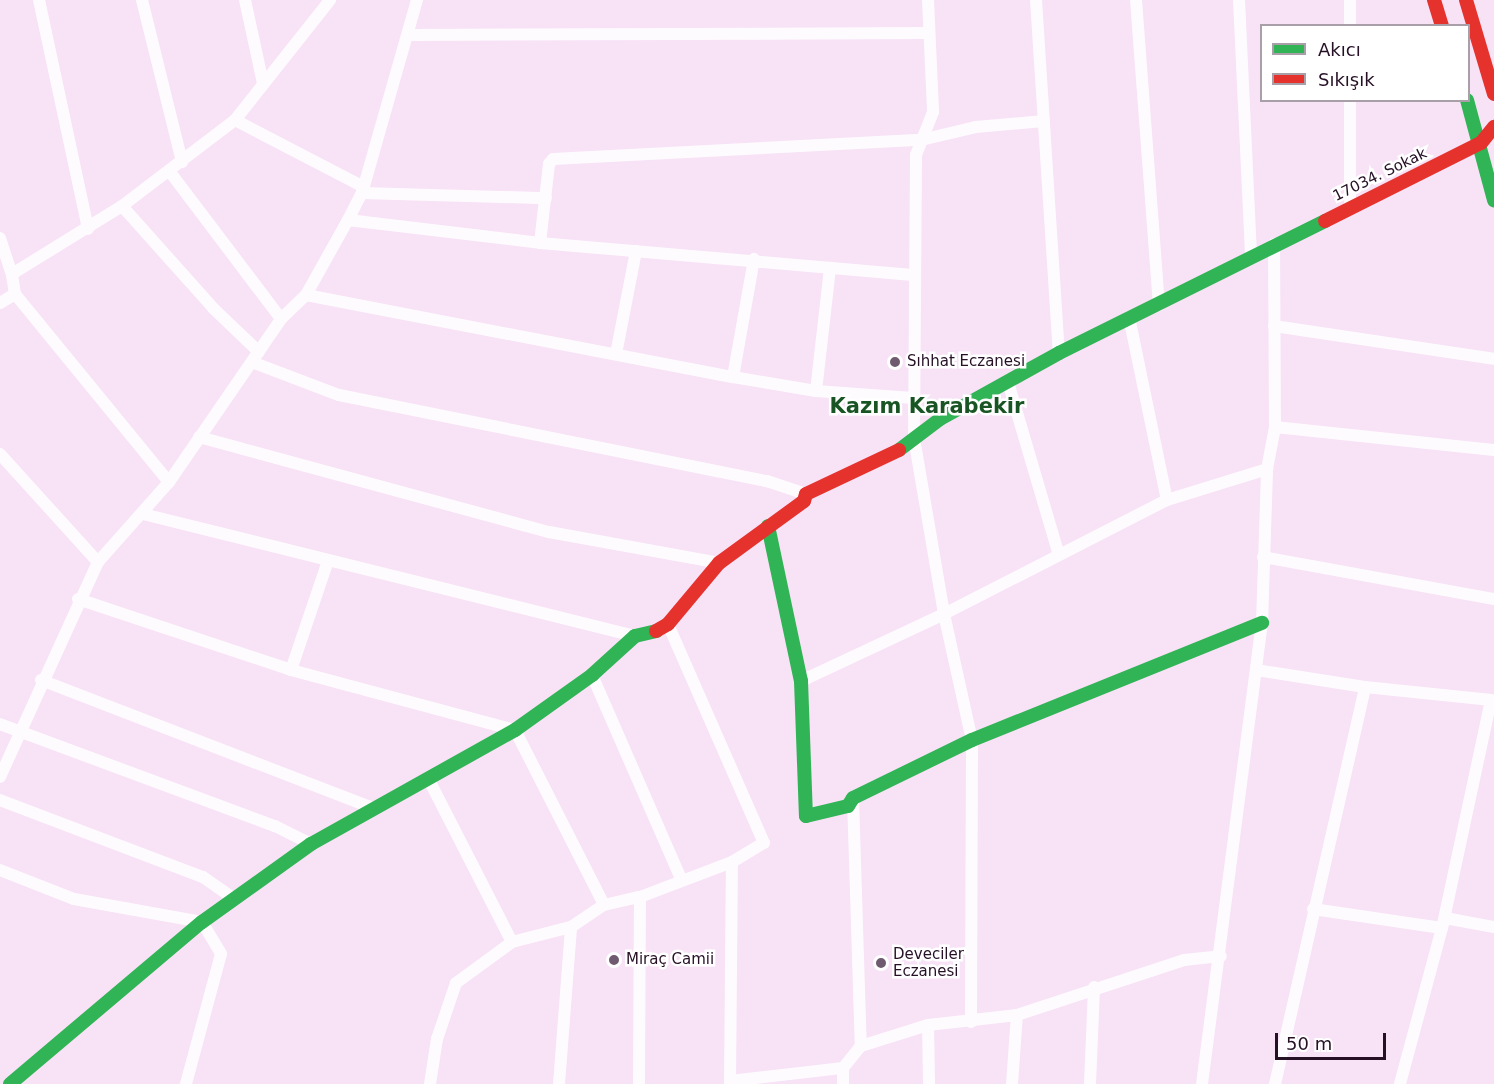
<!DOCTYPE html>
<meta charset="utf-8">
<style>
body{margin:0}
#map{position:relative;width:1494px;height:1084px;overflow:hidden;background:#f7e2f6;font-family:"DejaVu Sans",sans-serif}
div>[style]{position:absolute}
.street>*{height:12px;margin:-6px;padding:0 6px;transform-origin:6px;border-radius:6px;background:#fefbfe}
.fast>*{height:14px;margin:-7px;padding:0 7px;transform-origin:7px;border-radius:7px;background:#30b455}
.jam>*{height:14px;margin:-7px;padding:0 7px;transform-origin:7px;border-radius:7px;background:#e5322d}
.dots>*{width:16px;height:16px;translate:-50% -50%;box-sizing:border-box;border:3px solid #fff;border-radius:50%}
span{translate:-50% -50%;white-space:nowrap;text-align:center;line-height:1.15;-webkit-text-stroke:5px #fff;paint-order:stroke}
.street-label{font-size:15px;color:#261026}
.poi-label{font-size:15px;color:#261026}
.left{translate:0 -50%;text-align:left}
.district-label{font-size:21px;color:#195524;font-weight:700}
.legend{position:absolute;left:1260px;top:24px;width:210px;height:78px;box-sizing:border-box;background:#fff;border:2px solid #a89fa8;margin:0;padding:8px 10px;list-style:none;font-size:18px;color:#261026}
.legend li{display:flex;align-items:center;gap:12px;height:30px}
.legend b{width:30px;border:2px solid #a89fa8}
.scale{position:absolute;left:1275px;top:1033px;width:111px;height:27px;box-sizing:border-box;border:3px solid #261026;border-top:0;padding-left:8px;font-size:18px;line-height:21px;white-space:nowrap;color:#261026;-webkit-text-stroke:4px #fff;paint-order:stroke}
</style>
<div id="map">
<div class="street">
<div style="left:39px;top:0;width:234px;rotate:77.9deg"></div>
<div style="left:142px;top:0;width:167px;rotate:76.1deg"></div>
<div style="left:245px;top:0;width:85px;rotate:77.8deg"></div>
<div style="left:928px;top:0;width:112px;rotate:87.4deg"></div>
<div style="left:933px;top:112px;width:46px;rotate:111.6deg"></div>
<div style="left:916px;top:155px;width:283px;rotate:90.4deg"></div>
<div style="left:914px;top:438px;width:179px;rotate:80.3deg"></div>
<div style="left:944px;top:614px;width:129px;rotate:77.5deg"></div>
<div style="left:972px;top:740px;width:282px;rotate:90.2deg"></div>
<div style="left:1036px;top:0;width:354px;rotate:86.3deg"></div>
<div style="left:1136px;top:0;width:306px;rotate:85.7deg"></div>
<div style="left:1239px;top:0;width:256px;rotate:87.3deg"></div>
<div style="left:1350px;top:0;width:26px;rotate:90deg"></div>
<div style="left:410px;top:35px;width:519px;rotate:-0.22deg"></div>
<div style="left:1350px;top:100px;width:108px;rotate:90deg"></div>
<div style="left:235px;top:120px;width:143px;rotate:27.5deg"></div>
<div style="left:170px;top:172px;width:184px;rotate:52.9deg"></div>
<div style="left:362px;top:193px;width:184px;rotate:1.6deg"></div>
<div style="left:122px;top:206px;width:138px;rotate:48.2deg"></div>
<div style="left:214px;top:309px;width:62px;rotate:43.7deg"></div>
<div style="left:348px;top:220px;width:193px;rotate:6.8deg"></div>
<div style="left:540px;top:243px;width:374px;rotate:4.9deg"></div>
<div style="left:0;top:238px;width:38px;rotate:72deg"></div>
<div style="left:540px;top:243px;width:80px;rotate:-83.5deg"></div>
<div style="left:549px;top:164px;width:6px;rotate:-51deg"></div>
<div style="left:553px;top:159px;width:368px;rotate:-3deg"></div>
<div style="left:921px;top:140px;width:57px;rotate:-13.3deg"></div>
<div style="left:976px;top:127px;width:68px;rotate:-5deg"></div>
<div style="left:15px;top:294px;width:243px;rotate:50.7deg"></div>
<div style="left:306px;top:295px;width:435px;rotate:10.9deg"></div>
<div style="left:733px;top:377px;width:84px;rotate:9.6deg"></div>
<div style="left:816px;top:391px;width:97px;rotate:4.1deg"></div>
<div style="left:0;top:303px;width:17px;rotate:-31deg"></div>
<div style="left:15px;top:294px;width:20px;rotate:-99deg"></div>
<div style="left:12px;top:274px;width:129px;rotate:-31.7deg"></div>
<div style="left:122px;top:206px;width:142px;rotate:-37.3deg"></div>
<div style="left:235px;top:120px;width:153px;rotate:-51.6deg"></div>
<div style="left:1129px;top:317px;width:187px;rotate:78.3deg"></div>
<div style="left:1274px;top:326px;width:222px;rotate:8.5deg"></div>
<div style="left:616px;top:354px;width:105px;rotate:-79deg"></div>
<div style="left:252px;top:362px;width:93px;rotate:20.8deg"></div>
<div style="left:339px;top:395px;width:437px;rotate:11.4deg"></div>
<div style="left:767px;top:481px;width:41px;rotate:18.4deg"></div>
<div style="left:733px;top:377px;width:120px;rotate:-79.9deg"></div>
<div style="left:1008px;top:382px;width:180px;rotate:73.6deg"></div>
<div style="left:816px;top:391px;width:124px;rotate:-83.5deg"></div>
<div style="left:1275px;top:427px;width:220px;rotate:6deg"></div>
<div style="left:199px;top:437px;width:363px;rotate:15.2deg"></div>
<div style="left:549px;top:532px;width:173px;rotate:10.3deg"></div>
<div style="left:0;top:454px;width:146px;rotate:47.8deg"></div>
<div style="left:143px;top:514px;width:507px;rotate:13.93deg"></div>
<div style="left:1263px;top:557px;width:235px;rotate:10.3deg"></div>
<div style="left:78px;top:599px;width:225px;rotate:18.4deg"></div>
<div style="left:291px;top:670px;width:232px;rotate:15deg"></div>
<div style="left:515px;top:730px;width:196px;rotate:63deg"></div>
<div style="left:291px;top:670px;width:115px;rotate:-71.3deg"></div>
<div style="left:1256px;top:670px;width:110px;rotate:8.9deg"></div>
<div style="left:1365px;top:687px;width:127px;rotate:5.9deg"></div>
<div style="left:1491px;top:700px;width:233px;rotate:102.1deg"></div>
<div style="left:1442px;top:928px;width:162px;rotate:105.1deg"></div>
<div style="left:592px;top:675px;width:223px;rotate:66.4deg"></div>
<div style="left:41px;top:680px;width:356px;rotate:21.1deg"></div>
<div style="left:801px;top:681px;width:158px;rotate:-25.1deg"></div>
<div style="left:944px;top:614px;width:250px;rotate:-27.1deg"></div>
<div style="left:1167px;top:500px;width:105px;rotate:-17.2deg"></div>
<div style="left:0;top:724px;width:293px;rotate:20.4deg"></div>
<div style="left:275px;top:826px;width:40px;rotate:26.6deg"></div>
<div style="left:0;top:777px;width:236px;rotate:-65.5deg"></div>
<div style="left:98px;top:562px;width:107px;rotate:-48.4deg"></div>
<div style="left:169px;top:482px;width:198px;rotate:-55.5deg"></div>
<div style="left:281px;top:319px;width:35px;rotate:-44deg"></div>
<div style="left:306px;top:295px;width:86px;rotate:-60.8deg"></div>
<div style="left:348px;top:220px;width:30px;rotate:-63deg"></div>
<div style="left:362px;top:193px;width:201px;rotate:-74.1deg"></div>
<div style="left:429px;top:780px;width:182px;rotate:62.9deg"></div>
<div style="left:853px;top:798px;width:248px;rotate:88.2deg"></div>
<div style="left:0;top:800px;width:217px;rotate:20.8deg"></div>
<div style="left:203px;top:877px;width:39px;rotate:35deg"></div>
<div style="left:0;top:870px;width:79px;rotate:21.4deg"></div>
<div style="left:74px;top:899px;width:130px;rotate:10.2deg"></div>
<div style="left:202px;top:922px;width:37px;rotate:59deg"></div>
<div style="left:221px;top:954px;width:135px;rotate:105.1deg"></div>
<div style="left:1313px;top:909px;width:130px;rotate:8.4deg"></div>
<div style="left:1445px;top:918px;width:50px;rotate:10.4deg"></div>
<div style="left:928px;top:1025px;width:59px;rotate:89deg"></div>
<div style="left:843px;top:1068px;width:16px;rotate:90deg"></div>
<div style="left:730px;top:1081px;width:114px;rotate:-6.6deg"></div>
<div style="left:843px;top:1068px;width:28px;rotate:-51deg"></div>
<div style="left:861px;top:1046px;width:70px;rotate:-17.4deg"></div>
<div style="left:928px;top:1025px;width:90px;rotate:-6.4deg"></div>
<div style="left:1017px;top:1015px;width:176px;rotate:-18.2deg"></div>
<div style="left:1184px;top:960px;width:37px;rotate:-6deg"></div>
<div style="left:430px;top:1084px;width:46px;rotate:-81.2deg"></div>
<div style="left:437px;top:1039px;width:59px;rotate:-71.3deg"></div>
<div style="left:456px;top:983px;width:69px;rotate:-36.2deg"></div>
<div style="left:512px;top:942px;width:61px;rotate:-14.3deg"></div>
<div style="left:571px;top:927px;width:40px;rotate:-34deg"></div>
<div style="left:604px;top:905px;width:37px;rotate:-13deg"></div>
<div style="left:640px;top:897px;width:98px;rotate:-20.8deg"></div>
<div style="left:732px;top:862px;width:37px;rotate:-31deg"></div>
<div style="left:764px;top:843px;width:239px;rotate:-113.7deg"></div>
<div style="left:559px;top:1084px;width:157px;rotate:-85.6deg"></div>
<div style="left:639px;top:1084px;width:187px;rotate:-89.7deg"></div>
<div style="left:730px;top:1084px;width:222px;rotate:-89.5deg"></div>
<div style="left:1012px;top:1084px;width:69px;rotate:-85.9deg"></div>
<div style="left:1090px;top:1084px;width:97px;rotate:-87.6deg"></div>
<div style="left:1202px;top:1084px;width:465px;rotate:-82.6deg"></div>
<div style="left:1262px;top:623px;width:154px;rotate:-88.1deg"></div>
<div style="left:1267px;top:469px;width:43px;rotate:-79.2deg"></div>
<div style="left:1275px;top:427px;width:183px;rotate:-90.3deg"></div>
<div style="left:1275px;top:1084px;width:407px;rotate:-77.2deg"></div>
</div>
<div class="fast">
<div style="left:1467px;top:100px;width:104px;rotate:74.9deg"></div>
<div style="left:899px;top:450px;width:51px;rotate:-37.1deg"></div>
<div style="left:940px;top:419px;width:136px;rotate:-29deg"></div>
<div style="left:1059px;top:353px;width:297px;rotate:-26.4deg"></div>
<div style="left:768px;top:526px;width:158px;rotate:78deg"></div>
<div style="left:801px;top:681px;width:135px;rotate:87.9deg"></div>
<div style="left:806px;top:816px;width:43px;rotate:-13.4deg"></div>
<div style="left:848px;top:806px;width:9px;rotate:-58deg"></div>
<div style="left:853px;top:798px;width:132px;rotate:-26deg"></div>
<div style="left:972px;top:740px;width:313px;rotate:-22deg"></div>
<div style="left:10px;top:1084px;width:251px;rotate:-40.2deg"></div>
<div style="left:202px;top:922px;width:134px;rotate:-35.6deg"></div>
<div style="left:311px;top:844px;width:234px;rotate:-29.2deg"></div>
<div style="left:515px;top:730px;width:95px;rotate:-35.5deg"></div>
<div style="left:592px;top:675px;width:58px;rotate:-42.2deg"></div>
<div style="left:635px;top:636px;width:22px;rotate:-13deg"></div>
</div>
<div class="jam">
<div style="left:1434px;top:0;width:27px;rotate:73deg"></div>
<div style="left:1466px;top:0;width:98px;rotate:73.4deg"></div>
<div style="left:1325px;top:221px;width:174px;rotate:-26.6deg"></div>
<div style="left:1481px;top:143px;width:21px;rotate:-51deg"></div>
<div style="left:656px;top:631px;width:14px;rotate:-30deg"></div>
<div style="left:668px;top:624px;width:80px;rotate:-50.1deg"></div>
<div style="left:719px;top:563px;width:105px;rotate:-36.1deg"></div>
<div style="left:804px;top:501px;width:7px;rotate:-74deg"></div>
<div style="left:806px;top:494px;width:103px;rotate:-25.3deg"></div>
</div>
<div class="dots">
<div style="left:895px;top:362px;background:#6f5a6f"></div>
<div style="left:614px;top:960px;background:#6f5a6f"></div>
<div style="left:881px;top:963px;background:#6f5a6f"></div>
</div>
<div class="street-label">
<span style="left:1380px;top:175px;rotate:-26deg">17034. Sokak</span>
</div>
<div class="poi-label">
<span class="left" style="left:907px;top:362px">Sıhhat Eczanesi</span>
<span class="left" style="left:893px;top:963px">Deveciler<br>Eczanesi</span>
<span class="left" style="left:626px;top:960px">Miraç Camii</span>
</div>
<div class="district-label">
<span style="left:927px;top:406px">Kazım Karabekir</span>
</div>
<ul class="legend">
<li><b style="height:8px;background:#30b455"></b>Akıcı</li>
<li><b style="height:8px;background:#e5322d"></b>Sıkışık</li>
</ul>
<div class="scale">50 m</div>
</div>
